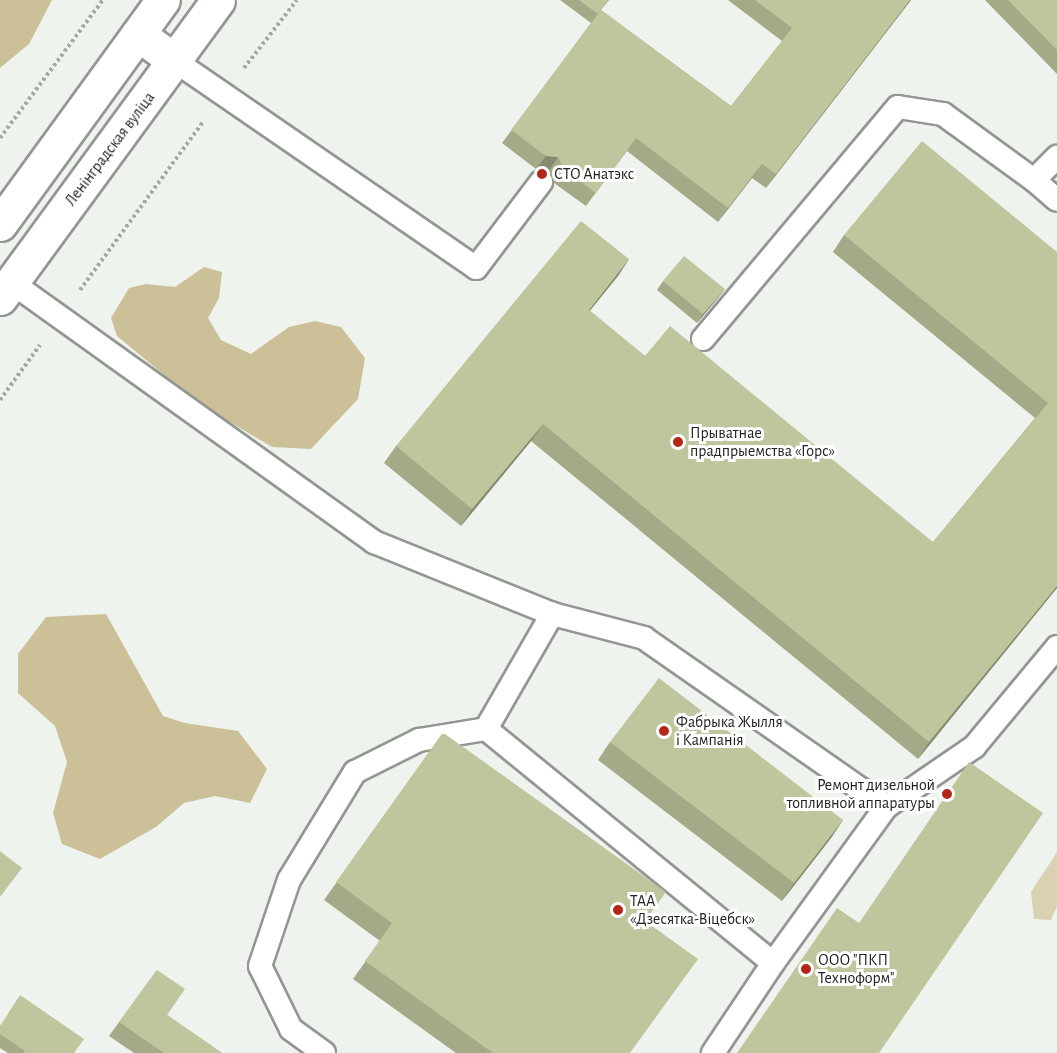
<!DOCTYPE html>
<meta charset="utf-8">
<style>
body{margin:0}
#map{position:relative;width:1057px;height:1053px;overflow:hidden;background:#eff3ee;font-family:"Alegreya Sans",sans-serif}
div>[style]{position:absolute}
.green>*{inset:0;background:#d9d1b1}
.forest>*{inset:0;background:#cbc098}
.path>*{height:4px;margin-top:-2px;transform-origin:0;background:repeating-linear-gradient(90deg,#a4a7a3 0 3px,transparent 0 6px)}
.roads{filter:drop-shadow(2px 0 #939692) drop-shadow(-2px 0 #939692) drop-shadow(0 2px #939692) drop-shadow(0 -2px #939692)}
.lane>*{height:22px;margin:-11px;padding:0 11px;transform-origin:11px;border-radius:11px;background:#fff}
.street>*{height:33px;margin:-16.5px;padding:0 16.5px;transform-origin:16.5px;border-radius:16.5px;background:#fff}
.primary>*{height:33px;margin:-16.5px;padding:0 16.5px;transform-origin:16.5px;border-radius:16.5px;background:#fff}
.wall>*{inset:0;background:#a3aa87}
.shaded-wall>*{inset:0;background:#848b6e}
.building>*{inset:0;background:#bdc69d}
.dots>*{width:16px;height:16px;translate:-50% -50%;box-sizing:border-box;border:3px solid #fff;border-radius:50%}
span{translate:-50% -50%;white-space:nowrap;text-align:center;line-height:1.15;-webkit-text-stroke:6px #fff;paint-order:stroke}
.street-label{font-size:16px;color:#212220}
.poi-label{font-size:16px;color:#212220}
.left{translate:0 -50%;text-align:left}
.right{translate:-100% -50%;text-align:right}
</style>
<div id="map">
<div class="green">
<div style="clip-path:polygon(1057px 852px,1057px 906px,1051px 920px,1034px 919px,1031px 892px)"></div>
</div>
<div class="forest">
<div style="clip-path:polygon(0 0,52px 0,29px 44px,0 68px)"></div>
<div style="clip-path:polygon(204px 267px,222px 272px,219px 298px,208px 318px,221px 340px,251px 354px,289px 327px,315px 321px,341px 327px,365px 358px,358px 399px,311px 449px,272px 447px,198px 403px,117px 336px,111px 318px,129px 288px,146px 284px,175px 287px)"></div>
<div style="clip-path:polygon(106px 614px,163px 716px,185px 723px,238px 731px,267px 769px,250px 803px,215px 796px,184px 803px,156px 827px,100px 859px,62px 844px,53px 813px,67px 762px,55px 726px,18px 693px,18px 654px,46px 617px)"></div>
</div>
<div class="path">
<div style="left:244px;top:68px;width:86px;rotate:-52.1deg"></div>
<div style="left:0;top:138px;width:172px;rotate:-53.3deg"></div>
<div style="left:80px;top:290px;width:208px;rotate:-53.8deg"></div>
<div style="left:0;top:400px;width:68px;rotate:-54deg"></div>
</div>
<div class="roads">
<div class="lane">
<div style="left:175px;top:61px;width:365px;rotate:34.5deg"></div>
<div style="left:476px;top:268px;width:108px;rotate:-52.9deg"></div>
<div style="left:1034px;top:180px;width:33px;rotate:-45deg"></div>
<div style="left:11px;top:282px;width:447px;rotate:35.6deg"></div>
<div style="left:374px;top:542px;width:192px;rotate:22deg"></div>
<div style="left:552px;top:614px;width:95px;rotate:14.6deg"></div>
<div style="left:644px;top:638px;width:295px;rotate:34.9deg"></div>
<div style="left:886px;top:807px;width:107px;rotate:-34.3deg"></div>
<div style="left:974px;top:747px;width:130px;rotate:-50.3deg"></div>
<div style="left:703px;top:339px;width:303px;rotate:-50deg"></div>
<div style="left:898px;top:107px;width:46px;rotate:8.8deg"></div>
<div style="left:943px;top:114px;width:112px;rotate:36deg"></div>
<div style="left:1034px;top:180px;width:30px;rotate:41deg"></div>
<div style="left:486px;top:729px;width:370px;rotate:39.2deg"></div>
<div style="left:324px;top:1053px;width:41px;rotate:-144deg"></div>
<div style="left:291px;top:1029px;width:70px;rotate:-116.2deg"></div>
<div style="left:260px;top:966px;width:91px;rotate:-71.4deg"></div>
<div style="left:289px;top:880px;width:127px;rotate:-58.6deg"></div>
<div style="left:355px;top:772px;width:72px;rotate:-26.6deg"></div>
<div style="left:419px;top:740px;width:68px;rotate:-9.3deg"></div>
<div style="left:486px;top:729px;width:133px;rotate:-60.1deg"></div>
<div style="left:713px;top:1053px;width:108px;rotate:-56.3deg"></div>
<div style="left:773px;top:963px;width:193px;rotate:-54.1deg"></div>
</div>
<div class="street">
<div style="left:138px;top:34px;width:46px;rotate:36.1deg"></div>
</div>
<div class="primary">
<div style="left:0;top:224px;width:277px;rotate:-54deg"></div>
<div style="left:0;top:298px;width:369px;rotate:-53.8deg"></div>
</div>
</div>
<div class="wall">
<div style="clip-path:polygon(560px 0,609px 0,601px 10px,731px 106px,782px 41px,728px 0,911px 0,766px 188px,752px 178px,718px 222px,627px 151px,586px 206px,554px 183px,549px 171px,536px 169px,502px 143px,591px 23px)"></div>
<div style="clip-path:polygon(985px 0,1057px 0,1057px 74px)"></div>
<div style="clip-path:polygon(844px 235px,1057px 252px,1057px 588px,918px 759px,531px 441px,461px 526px,384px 463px,396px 446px,629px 259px,618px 276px,590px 311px,645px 356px,933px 542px,1035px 418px,833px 252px)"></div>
<div style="clip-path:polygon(663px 281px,725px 289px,718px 298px,697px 323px,657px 290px)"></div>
<div style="clip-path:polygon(442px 734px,646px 921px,630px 1053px,456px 1053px,353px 979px,380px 941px,324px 900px)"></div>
<div style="clip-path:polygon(610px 742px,843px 820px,831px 838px,782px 901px,598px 760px)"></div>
<div style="clip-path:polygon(157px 970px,167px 1015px,222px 1053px,134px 1053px,109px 1036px)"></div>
<div style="clip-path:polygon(0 1025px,74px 1053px,8px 1053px,0 1048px)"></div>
</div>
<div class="shaded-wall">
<div style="clip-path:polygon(910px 0,911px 0,766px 188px,776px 174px)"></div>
<div style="clip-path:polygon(546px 156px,558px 157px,549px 171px,536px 169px)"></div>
<div style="clip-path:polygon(762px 164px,752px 178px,718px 222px,728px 208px)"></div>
<div style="clip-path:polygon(629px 259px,618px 276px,577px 326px,589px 310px)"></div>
<div style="clip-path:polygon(725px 289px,718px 298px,697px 323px,703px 314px)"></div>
<div style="clip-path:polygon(543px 424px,531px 441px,461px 526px,472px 509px)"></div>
<div style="clip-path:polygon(1057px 586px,1057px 588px,918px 759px,929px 742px)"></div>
<div style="clip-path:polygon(843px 820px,831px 838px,782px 901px,794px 883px)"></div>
</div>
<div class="building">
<div style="clip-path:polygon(579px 0,608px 0,598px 14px)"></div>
<div style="clip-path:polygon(755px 0,910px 0,776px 174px,762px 164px,728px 208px,636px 138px,596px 193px,564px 169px,558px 157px,546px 156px,511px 130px,601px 10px,731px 106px,792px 28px)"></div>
<div style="clip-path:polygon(1008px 0,1057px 0,1057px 50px)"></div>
<div style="clip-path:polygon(922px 141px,1057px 252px,1057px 586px,929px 742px,543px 424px,472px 509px,396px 446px,581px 221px,629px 259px,589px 310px,645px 356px,670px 326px,933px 542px,1048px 403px,844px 235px)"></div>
<div style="clip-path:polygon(684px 256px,725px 289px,703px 314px,663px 281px)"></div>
<div style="clip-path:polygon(659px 678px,843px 820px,794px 883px,610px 742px)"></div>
<div style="clip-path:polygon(442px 734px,445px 734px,666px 892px,645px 921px,698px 959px,630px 1053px,493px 1053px,365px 961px,392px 923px,336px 882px)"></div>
<div style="clip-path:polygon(969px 762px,1043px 813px,879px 1053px,737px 1053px,837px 908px,859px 923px)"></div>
<div style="clip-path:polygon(0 851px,22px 868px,0 897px)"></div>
<div style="clip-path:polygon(157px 970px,185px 989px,167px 1015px,222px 1053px,164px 1053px,119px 1022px)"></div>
<div style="clip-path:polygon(20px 995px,84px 1039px,74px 1053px,23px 1053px,25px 1051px,0 1034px,0 1026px)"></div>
</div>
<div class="dots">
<div style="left:542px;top:174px;background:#b42617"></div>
<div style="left:678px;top:442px;background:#b42617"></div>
<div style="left:664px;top:731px;background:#b42617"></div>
<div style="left:947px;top:794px;background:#b42617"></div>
<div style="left:618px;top:910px;background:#b42617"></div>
<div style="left:806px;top:969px;background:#b42617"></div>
</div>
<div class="street-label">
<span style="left:110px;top:149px;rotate:-53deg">Ленінградская вуліца</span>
</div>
<div class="poi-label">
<span class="left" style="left:554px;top:174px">СТО Анатэкс</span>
<span class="left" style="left:690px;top:442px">Прыватнае<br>прадпрыемства «Горс»</span>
<span class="left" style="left:676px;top:731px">Фабрыка Жылля<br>і Кампанія</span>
<span class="right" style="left:935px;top:794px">Ремонт дизельной<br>топливной аппаратуры</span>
<span class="left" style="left:630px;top:910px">ТАА<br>«Дзесятка-Віцебск»</span>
<span class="left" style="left:818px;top:969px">ООО "ПКП<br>Техноформ"</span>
</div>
</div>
